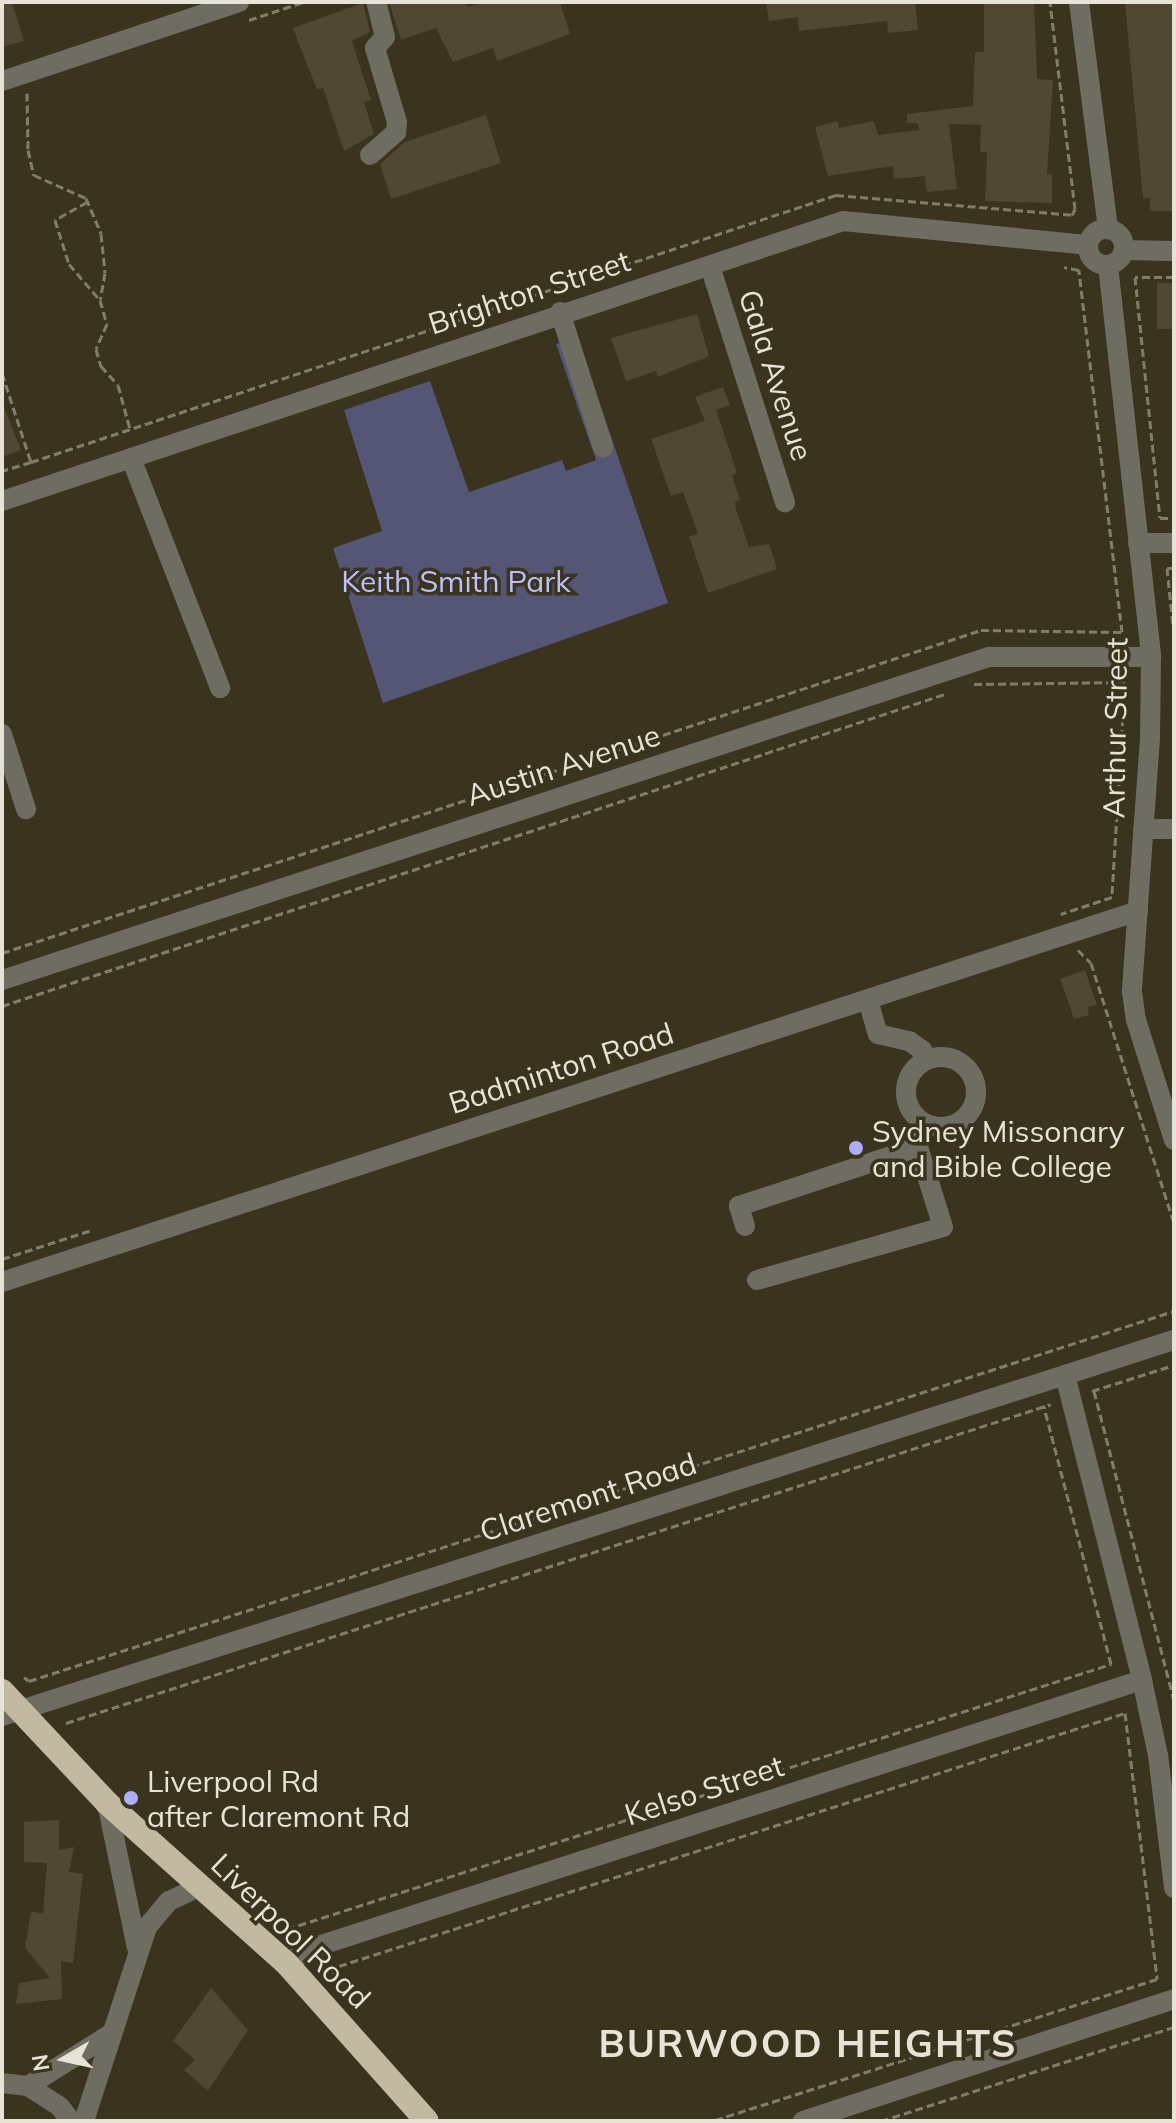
<!DOCTYPE html>
<style>
body{margin:0}
#map{position:relative;width:1176px;height:2123px;overflow:hidden;background:#3a331e;font-family:Mulish,sans-serif}
div>[style]{position:absolute}
.green>*{inset:0;background:#555576}
.building>*{inset:0;background:#504833}
.path>*{height:3px;margin-top:-1.5px;transform-origin:0;background:repeating-linear-gradient(90deg,#827d6b 0 8px,transparent 0 12px)}
.minor>*{height:20px;margin:-10px;padding:0 10px;transform-origin:10px;border-radius:10px;background:#6f6c62}
.minor>.ring{margin:-10px;padding:0;box-sizing:content-box;background:none;border:20px solid #6f6c62;border-radius:50%}
.highway>*{height:24px;margin:-12px;padding:0 12px;transform-origin:12px;border-radius:12px;background:#c2b9a0}
.dots>*{width:22px;height:22px;translate:-50% -50%;box-sizing:border-box;border:4px solid #3a331e;border-radius:50%}
span{translate:-50% -50%;white-space:nowrap;text-align:center;line-height:1.15;-webkit-text-stroke:7px #3a331e;paint-order:stroke}
.street-label{font-size:30px;color:#e7e3d6}
.park-label{font-size:30px;color:#bebffe}
.poi-label{font-size:30px;color:#e7e3d6}
.left{translate:0 -50%;text-align:left}
.district-label{font-size:38px;color:#e7e3d6;font-weight:700;letter-spacing:2px}
.frame{position:absolute;inset:0;border:4px solid #e7e3d6;pointer-events:none}
.north{position:absolute;left:24px;top:2019px;width:80px;height:80px;-webkit-text-stroke:6px #3a331e;paint-order:stroke;rotate:261deg;font-size:22px;font-weight:700;line-height:32px;text-align:center;color:#e7e3d6}
.north::after{content:'';display:block;margin:auto;width:28px;height:36px;background:#e7e3d6;clip-path:polygon(50% 0,100% 100%,50% 72%,0 100%)}
</style>
<div id="map">
<div class="green">
<div style="clip-path:polygon(577px 337px,668px 603px,383px 703px,333px 548px,382px 531px,344px 410px,430px 381px,469px 492px,562px 460px,566px 471px,596px 460px,556px 344px)"></div>
</div>
<div class="building">
<div style="clip-path:polygon(2px 2px,12px 2px,24px 41px,2px 47px)"></div>
<div style="clip-path:polygon(389px 2px,466px 2px,468px 7px,485px 2px,560px 2px,570px 34px,497px 61px,493px 48px,453px 62px,436px 28px,401px 40px)"></div>
<div style="clip-path:polygon(766px 2px,915px 2px,918px 30px,888px 33px,887px 21px,799px 31px,798px 17px,769px 21px)"></div>
<div style="clip-path:polygon(984px 2px,1034px 2px,1037px 79px,1053px 80px,1047px 174px,1052px 174px,1052px 203px,985px 201px,987px 152px,980px 152px,981px 125px,949px 124px,957px 189px,927px 192px,925px 176px,894px 179px,893px 166px,828px 176px,815px 127px,837px 121px,839px 128px,874px 121px,878px 135px,919px 130px,918px 123px,907px 123px,907px 114px,973px 106px,975px 52px,984px 52px)"></div>
<div style="clip-path:polygon(1125px 2px,1174px 2px,1174px 211px,1150px 211px,1150px 198px,1143px 198px)"></div>
<div style="clip-path:polygon(363px 3px,370px 32px,352px 41px,371px 100px,364px 102px,374px 134px,344px 151px,323px 88px,317px 90px,293px 28px)"></div>
<div style="clip-path:polygon(486px 115px,501px 163px,391px 199px,380px 164px,405px 142px)"></div>
<div style="clip-path:polygon(1157px 283px,1174px 283px,1174px 329px,1157px 329px)"></div>
<div style="clip-path:polygon(697px 314px,709px 356px,658px 377px,656px 371px,626px 381px,611px 338px)"></div>
<div style="clip-path:polygon(723px 387px,730px 405px,716px 410px,737px 473px,732px 475px,740px 500px,735px 502px,736px 510px,749px 547px,769px 544px,777px 569px,708px 593px,689px 537px,698px 534px,683px 492px,671px 496px,651px 439px,705px 421px,695px 397px)"></div>
<div style="clip-path:polygon(2px 402px,21px 450px,2px 457px)"></div>
<div style="clip-path:polygon(1085px 970px,1097px 1005px,1088px 1007px,1089px 1015px,1074px 1019px,1060px 979px)"></div>
<div style="clip-path:polygon(59px 1820px,59px 1850px,74px 1847px,69px 1872px,83px 1874px,73px 1963px,61px 1961px,62px 1999px,16px 2004px,19px 1983px,50px 1978px,25px 1948px,31px 1911px,43px 1914px,47px 1863px,24px 1862px,24px 1822px)"></div>
<div style="clip-path:polygon(211px 1988px,248px 2030px,208px 2091px,184px 2070px,195px 2060px,173px 2041px)"></div>
</div>
<div class="path">
<div style="left:249px;top:20px;width:57px;rotate:-18.4deg"></div>
<div style="left:27px;top:93px;width:57px;rotate:89deg"></div>
<div style="left:28px;top:150px;width:26px;rotate:77deg"></div>
<div style="left:34px;top:175px;width:57px;rotate:23.9deg"></div>
<div style="left:86px;top:198px;width:39px;rotate:67deg"></div>
<div style="left:101px;top:234px;width:39px;rotate:84deg"></div>
<div style="left:105px;top:273px;width:27px;rotate:100deg"></div>
<div style="left:100px;top:300px;width:25px;rotate:74deg"></div>
<div style="left:107px;top:324px;width:27px;rotate:114deg"></div>
<div style="left:96px;top:349px;width:18px;rotate:74deg"></div>
<div style="left:101px;top:366px;width:25px;rotate:48deg"></div>
<div style="left:118px;top:385px;width:46px;rotate:74.7deg"></div>
<div style="left:87px;top:202px;width:37px;rotate:151deg"></div>
<div style="left:55px;top:220px;width:46px;rotate:72.3deg"></div>
<div style="left:69px;top:264px;width:48px;rotate:49.3deg"></div>
<div style="left:1174px;top:277px;width:39px;rotate:180deg"></div>
<div style="left:1135px;top:277px;width:242px;rotate:84.1deg"></div>
<div style="left:1160px;top:518px;width:14px"></div>
<div style="left:2px;top:373px;width:94px;rotate:72deg"></div>
<div style="left:31px;top:462px;width:30px;rotate:163deg"></div>
<div style="left:31px;top:462px;width:848px;rotate:-18.35deg"></div>
<div style="left:836px;top:195px;width:237px;rotate:4.8deg"></div>
<div style="left:1072px;top:215px;width:7px;rotate:-63deg"></div>
<div style="left:1075px;top:209px;width:209px;rotate:-96.9deg"></div>
<div style="left:1174px;top:568px;width:7px;rotate:180deg"></div>
<div style="left:1167px;top:568px;width:68px;rotate:84.1deg"></div>
<div style="left:974px;top:684px;width:151px;rotate:-0.8deg"></div>
<div style="left:1125px;top:682px;width:215px;rotate:93.5deg"></div>
<div style="left:1112px;top:897px;width:54px;rotate:161.6deg"></div>
<div style="left:1174px;top:757px;width:45px;rotate:90deg"></div>
<div style="left:1078px;top:950px;width:18px;rotate:45deg"></div>
<div style="left:1091px;top:963px;width:273px;rotate:72.3deg"></div>
<div style="left:2px;top:953px;width:1031px;rotate:-18.26deg"></div>
<div style="left:981px;top:630px;width:141px;rotate:0.8deg"></div>
<div style="left:1122px;top:632px;width:365px;rotate:-96.8deg"></div>
<div style="left:1079px;top:270px;width:15px;rotate:-169deg"></div>
<div style="left:2px;top:1006px;width:996px;rotate:-18.31deg"></div>
<div style="left:2px;top:1259px;width:95px;rotate:-17.9deg"></div>
<div style="left:1092px;top:1391px;width:86px;rotate:-17.6deg"></div>
<div style="left:1094px;top:1391px;width:319px;rotate:75.5deg"></div>
<div style="left:24px;top:1677px;width:6px;rotate:39deg"></div>
<div style="left:29px;top:1681px;width:1203px;rotate:-17.91deg"></div>
<div style="left:66px;top:1723px;width:1035px;rotate:-17.94deg"></div>
<div style="left:287px;top:1929px;width:866px;rotate:-17.83deg"></div>
<div style="left:1111px;top:1664px;width:267px;rotate:-104.6deg"></div>
<div style="left:333px;top:1974px;width:10px;rotate:-53deg"></div>
<div style="left:339px;top:1966px;width:826px;rotate:-17.84deg"></div>
<div style="left:1125px;top:1713px;width:268px;rotate:83.1deg"></div>
<div style="left:1157px;top:1979px;width:466px;rotate:162.3deg"></div>
<div style="left:881px;top:2121px;width:308px;rotate:-17.8deg"></div>
</div>
<div class="minor">
<div style="left:1079px;top:2px;width:229px;rotate:82.7deg"></div>
<div style="left:2px;top:81px;width:250px;rotate:-18.4deg"></div>
<div style="left:370px;top:155px;width:35px;rotate:-41deg"></div>
<div style="left:396px;top:132px;width:10px;rotate:-84deg"></div>
<div style="left:397px;top:122px;width:77px;rotate:-106.6deg"></div>
<div style="left:375px;top:48px;width:15px;rotate:-48deg"></div>
<div style="left:385px;top:37px;width:36px;rotate:-104deg"></div>
<div class="ring" style="left:1088px;top:229px;width:16px;height:16px"></div>
<div style="left:1124px;top:250px;width:50px;rotate:1.1deg"></div>
<div style="left:1108px;top:265px;width:394px;rotate:83.7deg"></div>
<div style="left:1151px;top:657px;width:81px;rotate:90.7deg"></div>
<div style="left:1150px;top:738px;width:255px;rotate:94.1deg"></div>
<div style="left:1132px;top:992px;width:28px;rotate:82deg"></div>
<div style="left:1136px;top:1020px;width:126px;rotate:72.4deg"></div>
<div style="left:710px;top:266px;width:248px;rotate:72.4deg"></div>
<div style="left:560px;top:312px;width:142px;rotate:72.3deg"></div>
<div style="left:131px;top:458px;width:247px;rotate:68.8deg"></div>
<div style="left:2px;top:501px;width:886px;rotate:-18.41deg"></div>
<div style="left:843px;top:221px;width:245px;rotate:5.6deg"></div>
<div style="left:1138px;top:543px;width:36px"></div>
<div style="left:2px;top:734px;width:79px;rotate:72.3deg"></div>
<div style="left:1143px;top:829px;width:31px"></div>
<div style="left:2px;top:980px;width:1039px;rotate:-18.12deg"></div>
<div style="left:989px;top:657px;width:162px"></div>
<div style="left:868px;top:1000px;width:35px;rotate:74deg"></div>
<div style="left:878px;top:1034px;width:32px;rotate:13deg"></div>
<div style="left:909px;top:1041px;width:16px;rotate:35deg"></div>
<div style="left:922px;top:1050px;width:11px;rotate:80deg"></div>
<div class="ring" style="left:906px;top:1057px;width:50px;height:50px"></div>
<div style="left:745px;top:1226px;width:21px;rotate:-107deg"></div>
<div style="left:739px;top:1206px;width:188px;rotate:-18.2deg"></div>
<div style="left:918px;top:1147px;width:25px;rotate:-76deg"></div>
<div style="left:757px;top:1280px;width:193px;rotate:-15.9deg"></div>
<div style="left:943px;top:1227px;width:84px;rotate:-107.4deg"></div>
<div style="left:2px;top:1282px;width:1195px;rotate:-18.09deg"></div>
<div style="left:1065px;top:1375px;width:315px;rotate:75.8deg"></div>
<div style="left:1142px;top:1680px;width:77px;rotate:78deg"></div>
<div style="left:1158px;top:1755px;width:134px;rotate:83.1deg"></div>
<div style="left:2px;top:1716px;width:1231px;rotate:-17.79deg"></div>
<div style="left:107px;top:1803px;width:148px;rotate:78.3deg"></div>
<div style="left:287px;top:1964px;width:27px;rotate:-34deg"></div>
<div style="left:309px;top:1949px;width:875px;rotate:-17.9deg"></div>
<div style="left:2px;top:2083px;width:26px;rotate:7deg"></div>
<div style="left:28px;top:2086px;width:38px;rotate:33deg"></div>
<div style="left:60px;top:2107px;width:18px;rotate:52deg"></div>
<div style="left:28px;top:2086px;width:99px;rotate:-32.2deg"></div>
<div style="left:84px;top:2121px;width:204px;rotate:-72deg"></div>
<div style="left:147px;top:1927px;width:34px;rotate:-50deg"></div>
<div style="left:169px;top:1901px;width:35px;rotate:-25deg"></div>
<div style="left:803px;top:2121px;width:391px;rotate:-18.2deg"></div>
</div>
<div class="highway">
<div style="left:2px;top:1691px;width:154px;rotate:46.8deg"></div>
<div style="left:107px;top:1803px;width:241px;rotate:41.8deg"></div>
<div style="left:287px;top:1964px;width:210px;rotate:48.3deg"></div>
</div>
<div class="dots">
<div style="left:856px;top:1148px;background:#aeaefa"></div>
<div style="left:131px;top:1798px;background:#aeaefa"></div>
</div>
<div class="street-label">
<span style="left:529px;top:292px;rotate:-18deg">Brighton Street</span>
<span style="left:776px;top:375px;rotate:72deg">Gala Avenue</span>
<span style="left:1115px;top:728px;rotate:-89deg">Arthur Street</span>
<span style="left:563px;top:765px;rotate:-18deg">Austin Avenue</span>
<span style="left:561px;top:1068px;rotate:-18deg">Badminton Road</span>
<span style="left:588px;top:1497px;rotate:-18deg">Claremont Road</span>
<span style="left:704px;top:1790px;rotate:-18deg">Kelso Street</span>
<span style="left:291px;top:1931px;rotate:44deg">Liverpool Road</span>
</div>
<div class="park-label">
<span style="left:456px;top:581px">Keith Smith Park</span>
</div>
<div class="poi-label">
<span class="left" style="left:872px;top:1148px">Sydney Missonary<br>and Bible College</span>
<span class="left" style="left:147px;top:1798px">Liverpool Rd<br>after Claremont Rd</span>
</div>
<div class="district-label">
<span style="left:808px;top:2044px">BURWOOD HEIGHTS</span>
</div>
<div class="frame"></div>
<div class="north">N</div>
</div>
